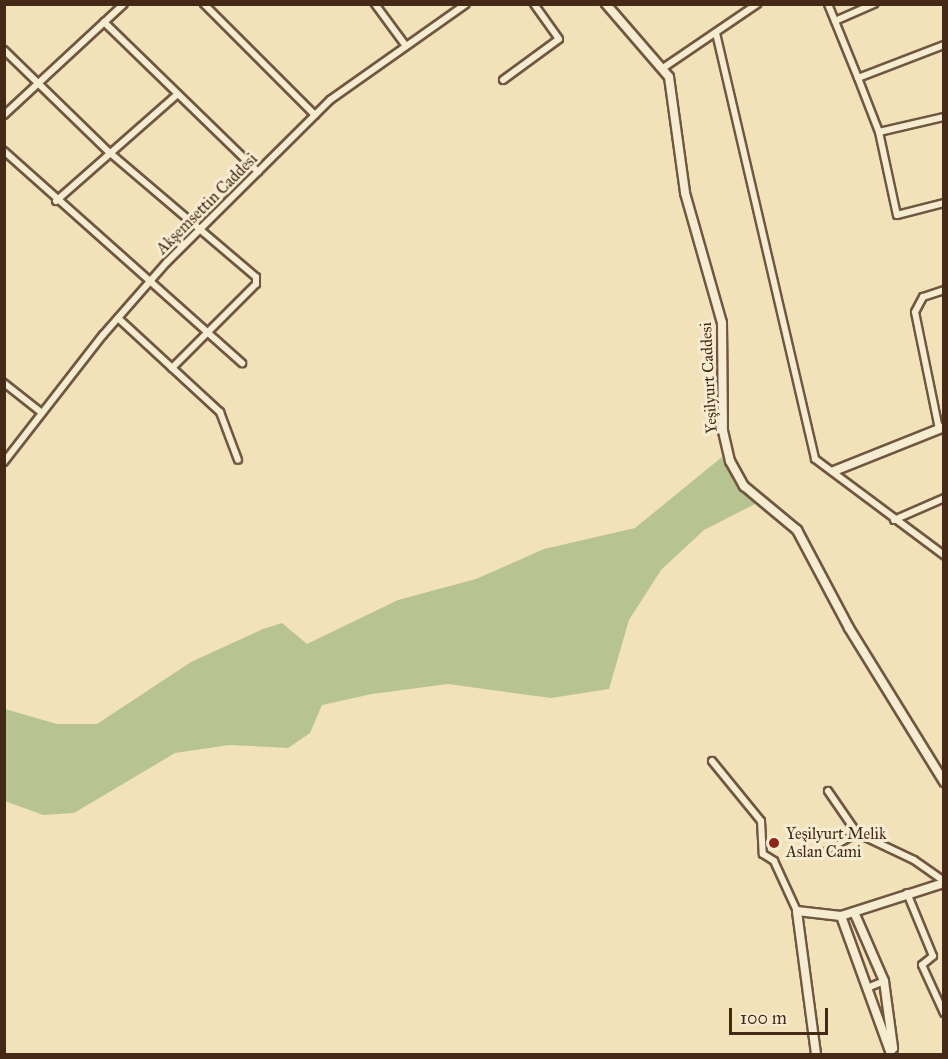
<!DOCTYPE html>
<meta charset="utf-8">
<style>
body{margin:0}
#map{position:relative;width:948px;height:1059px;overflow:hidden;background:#f1e2ba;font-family:"IM FELL Great Primer",serif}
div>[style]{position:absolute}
.green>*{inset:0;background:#b7c491}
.roads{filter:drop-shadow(2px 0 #705740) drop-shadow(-2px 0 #705740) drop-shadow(0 2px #705740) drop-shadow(0 -2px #705740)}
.pedestrian>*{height:4.5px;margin:-2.25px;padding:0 2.25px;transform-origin:2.25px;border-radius:2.25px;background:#f6ecd2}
.minor>*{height:6px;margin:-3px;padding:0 3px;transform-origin:3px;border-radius:3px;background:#f6ecd2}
.tertiary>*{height:8px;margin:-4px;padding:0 4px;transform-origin:4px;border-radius:4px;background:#f6ecd2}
.dots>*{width:16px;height:16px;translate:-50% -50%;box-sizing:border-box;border:3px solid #f6ecd2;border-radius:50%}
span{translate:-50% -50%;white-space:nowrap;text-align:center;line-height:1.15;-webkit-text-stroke:6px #f6ecd2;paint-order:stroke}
.street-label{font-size:16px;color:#452917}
.poi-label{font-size:16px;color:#452917}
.left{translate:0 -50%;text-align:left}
.frame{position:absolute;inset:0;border:6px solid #452917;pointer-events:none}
.scale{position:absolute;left:729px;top:1008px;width:99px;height:27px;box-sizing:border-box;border:3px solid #452917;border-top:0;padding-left:8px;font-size:18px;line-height:21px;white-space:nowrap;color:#452917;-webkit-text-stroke:4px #f6ecd2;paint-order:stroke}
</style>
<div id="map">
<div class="green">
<div style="clip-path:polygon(722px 457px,734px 482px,757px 503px,704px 530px,661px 570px,629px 620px,609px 689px,551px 698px,448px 684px,372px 694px,322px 705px,310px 733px,288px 748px,229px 745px,175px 753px,74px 813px,43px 815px,5px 801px,5px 709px,57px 724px,97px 724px,191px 662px,263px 629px,282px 623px,307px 644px,398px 600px,476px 579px,544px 549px,635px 528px)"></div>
</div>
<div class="roads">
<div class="pedestrian">
<div style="left:827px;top:850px;width:34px;rotate:-30deg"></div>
</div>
<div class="minor">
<div style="left:204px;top:4px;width:157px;rotate:45deg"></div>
<div style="left:375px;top:4px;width:52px;rotate:53.6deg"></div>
<div style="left:828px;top:4px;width:80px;rotate:67.9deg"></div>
<div style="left:858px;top:78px;width:92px;rotate:-21deg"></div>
<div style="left:835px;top:21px;width:43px;rotate:-23.6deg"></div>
<div style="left:104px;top:22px;width:215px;rotate:44.2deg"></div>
<div style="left:716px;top:33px;width:437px;rotate:76.9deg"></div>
<div style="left:815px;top:459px;width:161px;rotate:36.7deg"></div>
<div style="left:4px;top:50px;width:146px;rotate:44.2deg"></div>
<div style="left:109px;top:152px;width:193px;rotate:40.4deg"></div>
<div style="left:256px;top:277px;width:7px;rotate:90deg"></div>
<div style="left:256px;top:284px;width:119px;rotate:135deg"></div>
<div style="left:663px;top:68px;width:114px;rotate:-34.2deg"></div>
<div style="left:858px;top:78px;width:58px;rotate:68.7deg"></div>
<div style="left:879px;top:132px;width:67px;rotate:-13deg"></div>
<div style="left:503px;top:80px;width:69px;rotate:-36.2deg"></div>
<div style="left:559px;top:39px;width:43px;rotate:-125.5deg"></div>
<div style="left:4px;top:115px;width:163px;rotate:-42.8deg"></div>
<div style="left:879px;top:132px;width:85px;rotate:77.8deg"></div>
<div style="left:897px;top:215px;width:49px;rotate:-14.3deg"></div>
<div style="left:4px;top:151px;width:319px;rotate:41.7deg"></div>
<div style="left:56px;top:201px;width:162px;rotate:-41.3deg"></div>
<div style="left:118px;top:318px;width:139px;rotate:42.7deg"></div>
<div style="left:220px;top:412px;width:51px;rotate:69.4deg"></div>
<div style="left:4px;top:383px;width:48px;rotate:38.3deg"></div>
<div style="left:939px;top:429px;width:119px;rotate:-101.6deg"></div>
<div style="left:915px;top:312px;width:17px;rotate:-62deg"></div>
<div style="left:923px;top:297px;width:22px;rotate:-18deg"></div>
<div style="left:4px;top:462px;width:161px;rotate:-52.1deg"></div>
<div style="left:103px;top:335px;width:97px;rotate:-48.8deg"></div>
<div style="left:167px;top:262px;width:230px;rotate:-44.8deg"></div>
<div style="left:330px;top:100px;width:166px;rotate:-35.2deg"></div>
<div style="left:894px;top:520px;width:55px;rotate:-23.7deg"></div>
<div style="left:712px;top:761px;width:77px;rotate:50.8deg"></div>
<div style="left:761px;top:821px;width:33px;rotate:87deg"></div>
<div style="left:763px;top:854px;width:13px;rotate:32deg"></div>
<div style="left:774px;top:861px;width:55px;rotate:65.3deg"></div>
<div style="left:828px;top:791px;width:51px;rotate:55.4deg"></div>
<div style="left:857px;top:833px;width:63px;rotate:25.3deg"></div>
<div style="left:914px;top:860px;width:37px;rotate:35deg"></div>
<div style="left:907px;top:893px;width:68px;rotate:67.6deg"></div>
<div style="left:933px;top:956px;width:14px;rotate:141deg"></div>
<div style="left:922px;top:965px;width:53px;rotate:65.4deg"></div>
<div style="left:867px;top:988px;width:18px;rotate:-22deg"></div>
</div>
<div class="tertiary">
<div style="left:606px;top:4px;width:96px;rotate:49.2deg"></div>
<div style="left:669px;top:77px;width:117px;rotate:82.1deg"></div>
<div style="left:685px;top:193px;width:135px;rotate:74.1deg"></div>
<div style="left:722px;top:323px;width:108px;rotate:89.5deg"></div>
<div style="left:723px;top:431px;width:31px;rotate:77deg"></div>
<div style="left:730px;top:461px;width:29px;rotate:61deg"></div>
<div style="left:744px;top:486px;width:69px;rotate:39.7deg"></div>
<div style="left:797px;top:530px;width:111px;rotate:62deg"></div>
<div style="left:849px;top:628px;width:181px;rotate:58.3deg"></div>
<div style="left:834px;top:471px;width:118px;rotate:-21.8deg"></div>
<div style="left:854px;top:912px;width:75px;rotate:66.5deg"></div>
<div style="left:884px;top:981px;width:68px;rotate:82.3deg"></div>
<div style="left:816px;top:1054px;width:144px;rotate:-97.6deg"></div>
<div style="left:797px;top:911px;width:44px;rotate:6.5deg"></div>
<div style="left:891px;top:1054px;width:147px;rotate:-109.9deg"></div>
<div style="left:841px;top:916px;width:108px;rotate:-17.8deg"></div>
</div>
</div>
<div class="dots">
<div style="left:774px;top:843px;background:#8f2418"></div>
</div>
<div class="street-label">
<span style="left:207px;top:204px;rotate:-45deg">Akşemsettin Caddesi</span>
<span style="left:709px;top:378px;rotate:-93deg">Yeşilyurt Caddesi</span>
</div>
<div class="poi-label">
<span class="left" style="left:786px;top:843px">Yeşilyurt Melik<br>Aslan Cami</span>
</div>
<div class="frame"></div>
<div class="scale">100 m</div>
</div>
